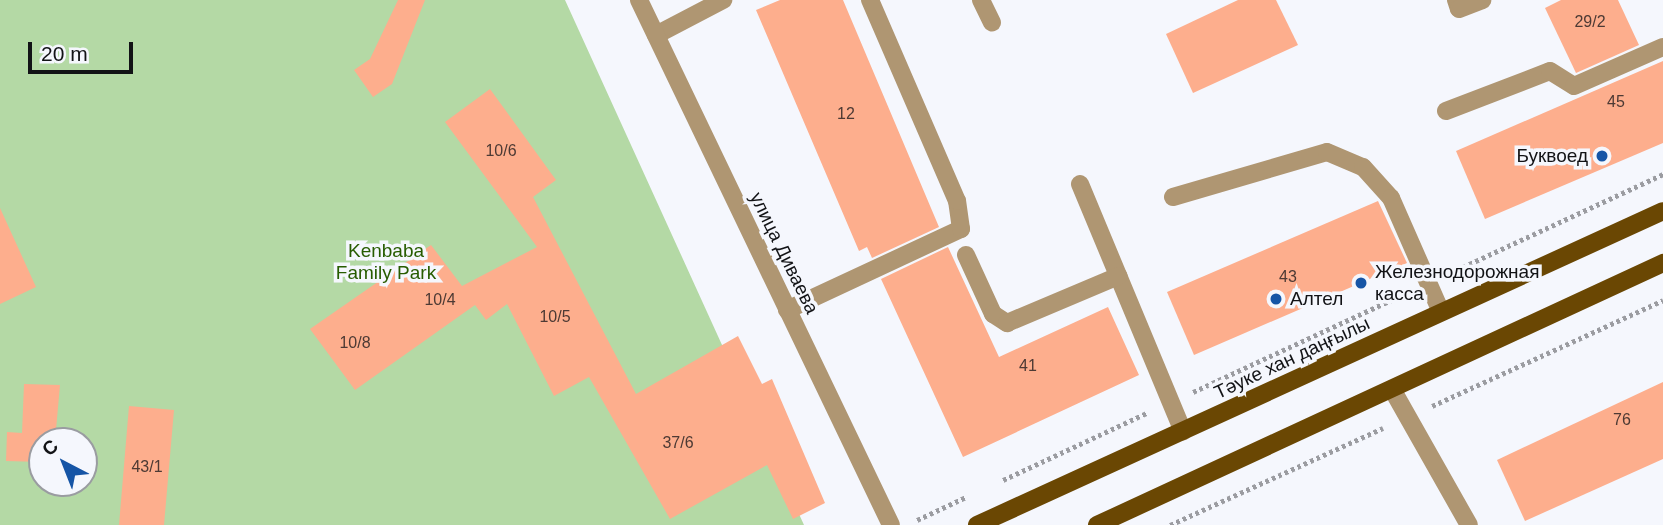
<!DOCTYPE html>
<meta charset="utf-8">
<style>
body{margin:0}
#map{position:relative;width:1663px;height:525px;overflow:hidden;background:#f5f7fd;font-family:Helvetica,sans-serif}
div>[style]{position:absolute}
.green>*{inset:0;background:#b4d9a5}
.building>*{inset:0;background:#fdae8d}
.path>*{height:4.5px;margin-top:-2.25px;transform-origin:0;background:repeating-linear-gradient(90deg,#9b9ca1 0 3.5px,transparent 0 7px)}
.service>*{height:18px;margin:-9px;padding:0 9px;transform-origin:9px;border-radius:9px;background:#af9672}
.minor>*{height:18px;margin:-9px;padding:0 9px;transform-origin:9px;border-radius:9px;background:#af9672}
.primary>*{height:18px;margin:-9px;padding:0 9px;transform-origin:9px;border-radius:9px;background:#6a4703}
.dots>*{width:19px;height:19px;translate:-50% -50%;box-sizing:border-box;border:4px solid #f5f7fd;border-radius:50%}
span{translate:-50% -50%;white-space:nowrap;text-align:center;line-height:1.15;-webkit-text-stroke:7px #f5f7fd;paint-order:stroke}
.number-label{font-size:16px;color:#4d3a34}
.number-label span{-webkit-text-stroke-width:0}
.poi-label{font-size:19px;color:#121316}
.right{translate:-100% -50%;text-align:right}
.left{translate:0 -50%;text-align:left}
.park-label{font-size:19px;color:#275c00}
.street-label{font-size:19px;color:#121316}
.north{position:absolute;left:28px;top:427px;width:70px;height:70px;box-sizing:border-box;background:#f5f7fd;border:2px solid #9a9ca1;border-radius:50%;rotate:318deg;font-size:19px;font-weight:700;line-height:28px;text-align:center;color:#121316}
.north::after{content:'';display:block;margin:auto;width:24px;height:32px;background:#1655a6;clip-path:polygon(50% 0,100% 100%,50% 72%,0 100%)}
.scale{position:absolute;left:28px;top:42px;width:105px;height:32px;box-sizing:border-box;border:4px solid #121316;border-top:0;padding-left:9px;font-size:21px;line-height:24px;white-space:nowrap;color:#121316;-webkit-text-stroke:5px #f5f7fd;paint-order:stroke}
</style>
<div id="map">
<div class="green">
<div style="clip-path:polygon(evenodd,0 0,565px 0,804px 525px,0 525px,0 0,42px 441px,84px 441px,84px 483px,42px 483px,42px 441px)"></div>
</div>
<div class="building">
<div style="clip-path:polygon(398px 0,425px 0,392px 84px,373px 97px,354px 70px,370px 59px)"></div>
<div style="clip-path:polygon(780px 0,843px 0,939px 227px,872px 258px,867px 247px,859px 251px,756px 10px)"></div>
<div style="clip-path:polygon(1238px 0,1276px 0,1298px 45px,1193px 93px,1166px 34px)"></div>
<div style="clip-path:polygon(1561px 0,1618px 0,1639px 45px,1576px 73px,1545px 8px)"></div>
<div style="clip-path:polygon(1663px 61px,1663px 143px,1485px 219px,1456px 151px)"></div>
<div style="clip-path:polygon(490px 89px,556px 180px,533px 197px,636px 394px,738px 336px,762px 384px,772px 379px,825px 503px,793px 519px,767px 465px,670px 519px,589px 377px,554px 396px,507px 304px,486px 320px,475px 305px,355px 390px,310px 329px,431px 245px,462px 286px,537px 247px,445px 122px)"></div>
<div style="clip-path:polygon(1378px 201px,1407px 263px,1194px 355px,1167px 292px)"></div>
<div style="clip-path:polygon(0 208px,36px 287px,0 304px)"></div>
<div style="clip-path:polygon(948px 247px,999px 357px,1108px 307px,1139px 375px,963px 457px,881px 279px)"></div>
<div style="clip-path:polygon(1663px 382px,1663px 459px,1525px 521px,1497px 460px)"></div>
<div style="clip-path:polygon(24px 384px,60px 385px,55px 441px,42px 441px,42px 462px,6px 461px,7px 432px,22px 433px)"></div>
<div style="clip-path:polygon(129px 406px,174px 410px,164px 525px,119px 525px)"></div>
</div>
<div class="path">
<div style="left:1450px;top:273px;width:235px;rotate:-24.9deg"></div>
<div style="left:1193px;top:392px;width:233px;rotate:-24.9deg"></div>
<div style="left:1432px;top:406px;width:254px;rotate:-24.6deg"></div>
<div style="left:1003px;top:480px;width:159px;rotate:-25deg"></div>
<div style="left:917px;top:520px;width:54px;rotate:-25.1deg"></div>
<div style="left:1170px;top:525px;width:234px;rotate:-24.5deg"></div>
</div>
<div class="service">
<div style="left:981px;top:0;width:25px;rotate:64deg"></div>
<div style="left:1456px;top:0;width:9px;rotate:72deg"></div>
<div style="left:1459px;top:9px;width:25px;rotate:-21deg"></div>
<div style="left:656px;top:35px;width:76px;rotate:-27.6deg"></div>
<div style="left:1446px;top:111px;width:111px;rotate:-21deg"></div>
<div style="left:1550px;top:71px;width:28px;rotate:32deg"></div>
<div style="left:1574px;top:86px;width:97px;rotate:-23.7deg"></div>
<div style="left:1080px;top:184px;width:268px;rotate:67.4deg"></div>
<div style="left:1173px;top:197px;width:160px;rotate:-16.3deg"></div>
<div style="left:1327px;top:152px;width:39px;rotate:23deg"></div>
<div style="left:1363px;top:167px;width:42px;rotate:47.9deg"></div>
<div style="left:1391px;top:198px;width:124px;rotate:66.3deg"></div>
<div style="left:966px;top:255px;width:65px;rotate:65.4deg"></div>
<div style="left:993px;top:314px;width:17px;rotate:33deg"></div>
<div style="left:1007px;top:323px;width:121px;rotate:-22.9deg"></div>
<div style="left:787px;top:310px;width:192px;rotate:-25deg"></div>
<div style="left:961px;top:229px;width:28px;rotate:-98deg"></div>
<div style="left:957px;top:201px;width:219px;rotate:-113.4deg"></div>
<div style="left:1392px;top:389px;width:156px;rotate:60.5deg"></div>
</div>
<div class="minor">
<div style="left:639px;top:0;width:582px;rotate:64.36deg"></div>
</div>
<div class="primary">
<div style="left:977px;top:525px;width:754px;rotate:-24.59deg"></div>
<div style="left:1097px;top:525px;width:624px;rotate:-24.84deg"></div>
</div>
<div class="dots">
<div style="left:1602px;top:156px;background:#1655a6"></div>
<div style="left:1361px;top:283px;background:#1655a6"></div>
<div style="left:1276px;top:299px;background:#1655a6"></div>
</div>
<div class="number-label">
<span style="left:1590px;top:22px">29/2</span>
<span style="left:1616px;top:102px">45</span>
<span style="left:846px;top:114px">12</span>
<span style="left:501px;top:151px">10/6</span>
<span style="left:1288px;top:277px">43</span>
<span style="left:440px;top:300px">10/4</span>
<span style="left:555px;top:317px">10/5</span>
<span style="left:355px;top:343px">10/8</span>
<span style="left:1028px;top:366px">41</span>
<span style="left:1622px;top:420px">76</span>
<span style="left:678px;top:443px">37/6</span>
<span style="left:147px;top:467px">43/1</span>
</div>
<div class="poi-label">
<span class="right" style="left:1588px;top:156px">Буквоед</span>
<span class="left" style="left:1375px;top:283px">Железнодорожная<br>касса</span>
<span class="left" style="left:1290px;top:299px">Алтел</span>
</div>
<div class="park-label">
<span style="left:386px;top:262px">Kenbaba<br>Family Park</span>
</div>
<div class="street-label">
<span style="left:784px;top:253px;rotate:64deg">улица Диваева</span>
<span style="left:1292px;top:358px;rotate:-25deg">Тәуке хан даңғылы</span>
</div>
<div class="north">С</div>
<div class="scale">20 m</div>
</div>
